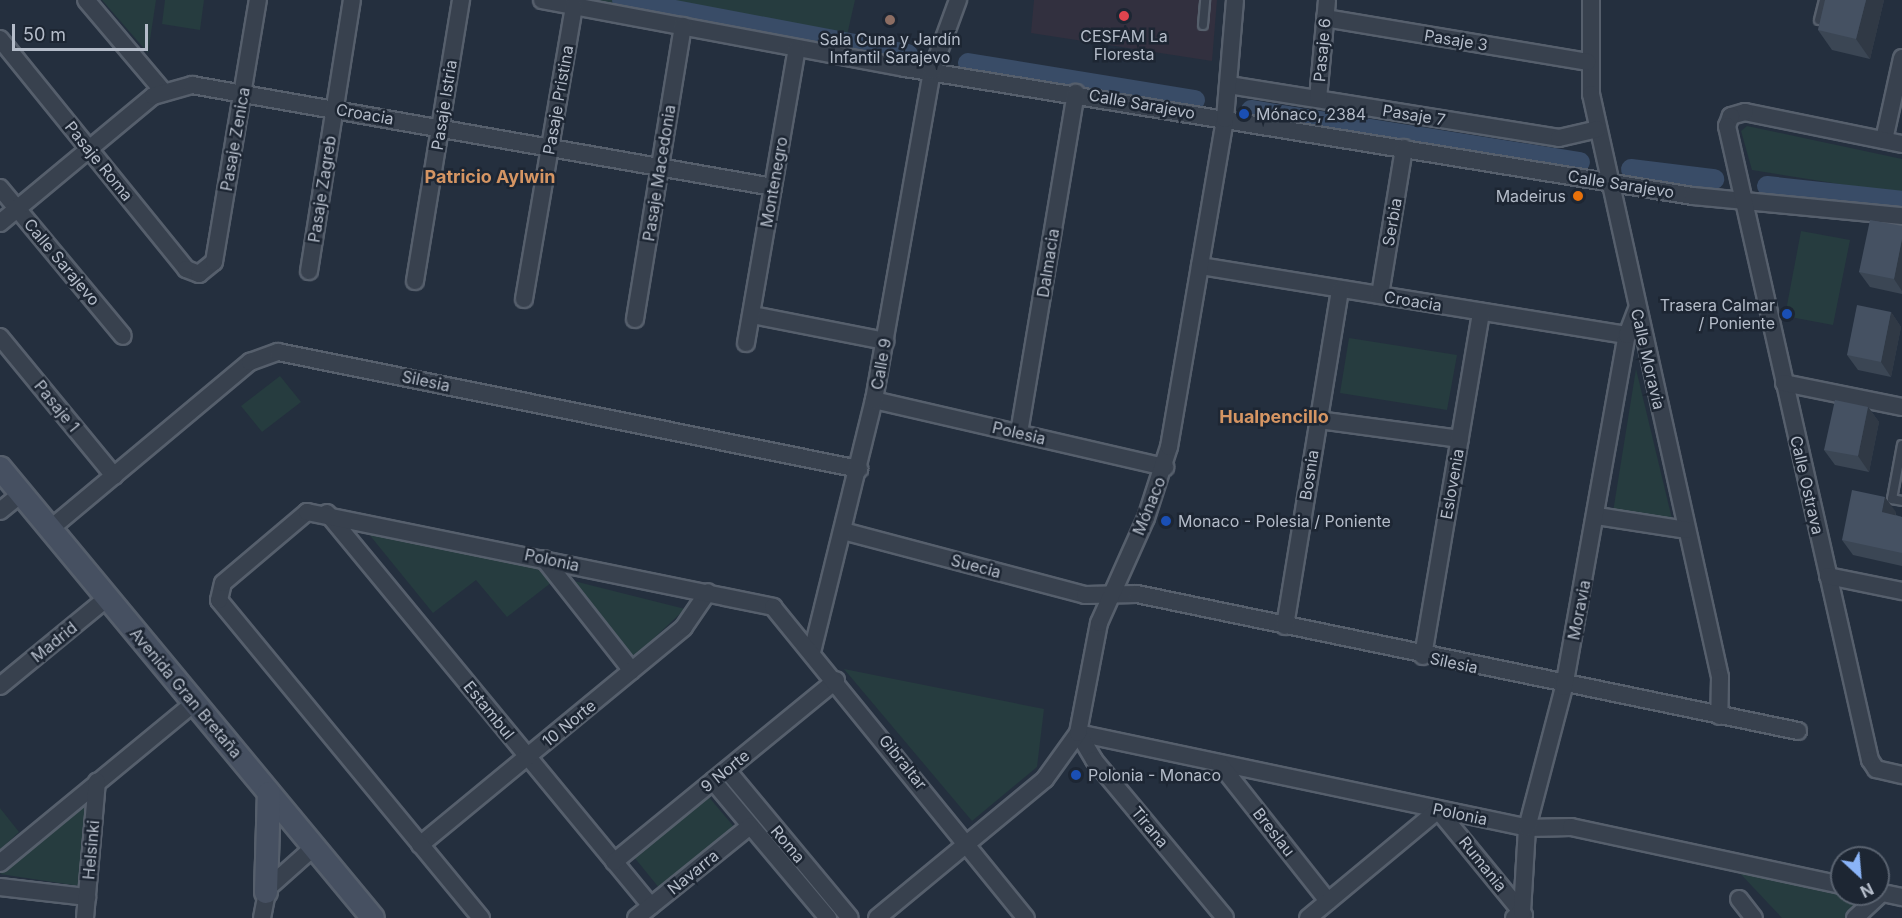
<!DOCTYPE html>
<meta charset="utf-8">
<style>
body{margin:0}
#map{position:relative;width:1902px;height:918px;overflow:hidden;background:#242f3e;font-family:Inter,sans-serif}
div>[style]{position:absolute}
.medical>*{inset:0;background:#32303f}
.green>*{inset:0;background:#263c3f}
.canal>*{height:20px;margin:-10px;padding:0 10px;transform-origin:10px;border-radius:10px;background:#394c67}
.roads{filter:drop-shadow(2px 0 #565f6c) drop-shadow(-2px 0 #565f6c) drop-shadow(0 2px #565f6c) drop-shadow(0 -2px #565f6c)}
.service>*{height:8px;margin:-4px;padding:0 4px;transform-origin:4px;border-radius:4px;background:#38414e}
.minor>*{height:16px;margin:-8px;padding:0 8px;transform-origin:8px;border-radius:8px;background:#38414e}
.secondary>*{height:22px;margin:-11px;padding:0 11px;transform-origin:11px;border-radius:11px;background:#465061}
.wall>*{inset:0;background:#3b4654}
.shaded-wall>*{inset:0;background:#303945}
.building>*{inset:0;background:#455162}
.dots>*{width:16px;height:16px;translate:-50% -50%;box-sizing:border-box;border:3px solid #1d2633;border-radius:50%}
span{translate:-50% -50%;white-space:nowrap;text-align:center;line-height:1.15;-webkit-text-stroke:5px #1d2633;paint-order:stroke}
.poi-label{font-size:16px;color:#b4bcc9}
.left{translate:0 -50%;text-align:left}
.right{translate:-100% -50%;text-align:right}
.street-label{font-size:16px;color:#b4bcc9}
.neighbourhood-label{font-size:18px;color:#d59563;font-weight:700}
.north{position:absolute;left:1830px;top:846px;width:60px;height:60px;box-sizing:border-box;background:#1d2633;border:2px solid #59626f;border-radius:50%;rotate:154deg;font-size:16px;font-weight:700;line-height:24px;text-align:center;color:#b4bcc9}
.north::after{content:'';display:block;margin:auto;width:21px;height:27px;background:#8ab4f8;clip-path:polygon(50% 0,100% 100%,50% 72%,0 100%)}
.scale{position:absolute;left:12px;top:24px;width:136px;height:27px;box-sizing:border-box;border:3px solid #b4bcc9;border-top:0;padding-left:8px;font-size:18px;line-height:21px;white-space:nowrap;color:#b4bcc9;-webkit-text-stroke:4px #1d2633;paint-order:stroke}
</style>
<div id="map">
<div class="medical">
<div style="clip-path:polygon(1034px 0,1217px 0,1212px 61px,1031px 33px)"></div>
</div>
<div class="green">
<div style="clip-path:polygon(102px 0,156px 0,148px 53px)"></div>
<div style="clip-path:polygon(165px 0,204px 0,200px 30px,162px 24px)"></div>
<div style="clip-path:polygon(586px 0,855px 0,845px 44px)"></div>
<div style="clip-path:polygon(1747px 126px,1902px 159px,1902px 194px,1752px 170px,1741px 131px)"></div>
<div style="clip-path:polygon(1801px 231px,1850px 240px,1833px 325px,1785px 316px)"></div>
<div style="clip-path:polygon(1349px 338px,1457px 355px,1447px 410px,1340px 393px)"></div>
<div style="clip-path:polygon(1636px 369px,1673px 523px,1613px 512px)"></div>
<div style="clip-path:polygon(280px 376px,301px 402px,262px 432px,241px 406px)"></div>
<div style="clip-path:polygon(368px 533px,541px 569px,552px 582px,507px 617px,476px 580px,433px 613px)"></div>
<div style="clip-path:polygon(562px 578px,685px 609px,634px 657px)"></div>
<div style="clip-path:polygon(844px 669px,1044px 709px,1037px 767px,972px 821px)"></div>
<div style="clip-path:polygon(708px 796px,735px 828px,660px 889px,634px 857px)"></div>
<div style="clip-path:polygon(86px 803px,79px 886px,0 874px)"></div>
<div style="clip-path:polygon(0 808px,19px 832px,0 850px)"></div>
<div style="clip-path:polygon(1735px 868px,1842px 894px,1884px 900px,1863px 918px,1782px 918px)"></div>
</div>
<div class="canal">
<div style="left:622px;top:0;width:291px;rotate:10.7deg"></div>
<div style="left:968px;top:63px;width:230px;rotate:9.3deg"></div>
<div style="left:1251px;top:110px;width:333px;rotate:9deg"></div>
<div style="left:1631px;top:169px;width:84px;rotate:6.9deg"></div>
<div style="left:1767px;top:186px;width:136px;rotate:6.3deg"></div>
</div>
<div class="roads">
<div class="service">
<div style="left:1819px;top:20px;width:21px;rotate:-76deg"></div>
<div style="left:1203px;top:25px;width:25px;rotate:-85deg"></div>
<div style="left:1902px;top:445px;width:55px;rotate:100.5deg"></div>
<div style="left:1892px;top:499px;width:10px;rotate:11deg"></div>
</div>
<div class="minor">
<div style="left:86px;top:0;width:119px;rotate:49.8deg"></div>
<div style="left:542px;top:0;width:369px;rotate:10.6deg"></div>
<div style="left:905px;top:68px;width:798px;rotate:9.23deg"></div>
<div style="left:1693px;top:196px;width:210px;rotate:5.5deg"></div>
<div style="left:1591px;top:0;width:94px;rotate:90deg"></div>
<div style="left:1591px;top:94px;width:597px;rotate:77.52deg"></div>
<div style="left:1720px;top:677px;width:39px;rotate:91deg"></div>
<div style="left:1325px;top:18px;width:266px;rotate:9.5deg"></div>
<div style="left:0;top:39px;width:296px;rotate:51deg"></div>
<div style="left:186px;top:269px;width:14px;rotate:21deg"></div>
<div style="left:199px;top:274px;width:19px;rotate:-39deg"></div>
<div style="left:214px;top:262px;width:266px;rotate:-80.5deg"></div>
<div style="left:1229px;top:85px;width:334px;rotate:9.1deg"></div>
<div style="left:1559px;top:138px;width:39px;rotate:-13deg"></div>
<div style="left:1318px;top:99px;width:99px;rotate:-84.8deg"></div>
<div style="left:1884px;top:140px;width:84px;rotate:-77.6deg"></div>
<div style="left:1902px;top:144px;width:160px;rotate:-168.5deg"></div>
<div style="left:1745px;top:112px;width:15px;rotate:164deg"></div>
<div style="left:1731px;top:116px;width:11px;rotate:112deg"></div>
<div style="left:1727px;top:126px;width:650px;rotate:77.29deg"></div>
<div style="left:1870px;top:760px;width:11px;rotate:56deg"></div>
<div style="left:1876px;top:769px;width:27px;rotate:13deg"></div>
<div style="left:0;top:188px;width:192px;rotate:50.3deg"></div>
<div style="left:0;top:223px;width:199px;rotate:-39.7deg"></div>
<div style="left:153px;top:96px;width:41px;rotate:-15.8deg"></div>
<div style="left:192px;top:85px;width:590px;rotate:9.96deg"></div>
<div style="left:1200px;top:266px;width:433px;rotate:9.2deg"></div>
<div style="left:309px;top:271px;width:274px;rotate:-81deg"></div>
<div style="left:415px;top:281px;width:285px;rotate:-80.7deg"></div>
<div style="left:1380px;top:295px;width:149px;rotate:-80.7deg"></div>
<div style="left:524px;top:299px;width:297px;rotate:-80.3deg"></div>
<div style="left:752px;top:315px;width:136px;rotate:11.1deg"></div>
<div style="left:635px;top:319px;width:297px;rotate:-80.7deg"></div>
<div style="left:0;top:337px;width:180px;rotate:50.6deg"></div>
<div style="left:746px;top:343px;width:299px;rotate:-80.2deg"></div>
<div style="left:1784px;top:383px;width:120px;rotate:11.5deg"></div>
<div style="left:874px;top:400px;width:299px;rotate:13deg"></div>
<div style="left:1318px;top:420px;width:143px;rotate:7.6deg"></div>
<div style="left:1019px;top:433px;width:345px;rotate:-80.5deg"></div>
<div style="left:0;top:511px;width:27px;rotate:-39deg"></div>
<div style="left:327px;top:513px;width:509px;rotate:50.5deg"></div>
<div style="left:1597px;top:516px;width:90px;rotate:8.9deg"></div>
<div style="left:50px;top:529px;width:261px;rotate:-39.9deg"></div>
<div style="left:250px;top:362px;width:30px;rotate:-20deg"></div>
<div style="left:278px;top:352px;width:593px;rotate:11.39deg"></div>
<div style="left:843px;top:531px;width:250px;rotate:14.8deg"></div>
<div style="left:1085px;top:595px;width:52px;rotate:-1.1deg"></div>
<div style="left:1137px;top:594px;width:675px;rotate:11.71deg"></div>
<div style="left:544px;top:559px;width:142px;rotate:51.8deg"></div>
<div style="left:1828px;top:576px;width:76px;rotate:11.5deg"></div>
<div style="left:1285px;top:626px;width:341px;rotate:-80.7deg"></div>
<div style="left:812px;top:652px;width:260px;rotate:-76.2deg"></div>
<div style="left:874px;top:400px;width:334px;rotate:-80deg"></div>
<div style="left:932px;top:71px;width:76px;rotate:-69.9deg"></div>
<div style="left:1423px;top:656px;width:349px;rotate:-80.4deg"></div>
<div style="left:0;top:686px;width:139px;rotate:-39.4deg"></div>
<div style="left:1078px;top:733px;width:459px;rotate:11.9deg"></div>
<div style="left:1527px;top:828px;width:44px;rotate:-1.3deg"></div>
<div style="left:1571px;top:827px;width:277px;rotate:12.1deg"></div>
<div style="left:1078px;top:733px;width:31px;rotate:59deg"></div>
<div style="left:1094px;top:760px;width:205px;rotate:50.3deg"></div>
<div style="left:1219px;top:763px;width:176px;rotate:51.7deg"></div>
<div style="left:727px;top:770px;width:192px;rotate:50.3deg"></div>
<div style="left:713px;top:781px;width:179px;rotate:50deg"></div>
<div style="left:420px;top:845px;width:342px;rotate:-39.5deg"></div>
<div style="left:684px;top:627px;width:42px;rotate:-55.6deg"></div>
<div style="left:614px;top:862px;width:287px;rotate:-39.3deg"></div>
<div style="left:0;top:863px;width:251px;rotate:-39.5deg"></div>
<div style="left:0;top:887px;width:88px;rotate:6.6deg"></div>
<div style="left:1878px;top:892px;width:25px;rotate:12deg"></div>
<div style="left:1739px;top:899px;width:24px;rotate:52deg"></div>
<div style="left:85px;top:918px;width:137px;rotate:-85deg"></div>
<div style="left:262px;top:918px;width:31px;rotate:-79deg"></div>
<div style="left:268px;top:888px;width:62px;rotate:-41.7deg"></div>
<div style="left:481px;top:918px;width:412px;rotate:-129.5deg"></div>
<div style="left:219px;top:600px;width:17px;rotate:-77deg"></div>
<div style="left:223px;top:583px;width:110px;rotate:-40.2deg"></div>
<div style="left:307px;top:512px;width:476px;rotate:11.5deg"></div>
<div style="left:773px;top:607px;width:401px;rotate:50.9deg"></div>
<div style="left:636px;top:918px;width:146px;rotate:-38.9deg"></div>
<div style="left:877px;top:918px;width:218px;rotate:-39.6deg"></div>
<div style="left:1045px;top:779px;width:57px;rotate:-54.3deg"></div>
<div style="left:1078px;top:733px;width:112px;rotate:-79.2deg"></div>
<div style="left:1099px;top:623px;width:115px;rotate:-65.9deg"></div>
<div style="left:1146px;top:518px;width:75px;rotate:-72.1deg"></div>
<div style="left:1169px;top:447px;width:333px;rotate:-80.3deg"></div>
<div style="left:1225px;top:119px;width:119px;rotate:-85.2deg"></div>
<div style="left:1308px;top:918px;width:169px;rotate:-39.7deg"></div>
<div style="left:1438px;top:810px;width:136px;rotate:50.7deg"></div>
<div style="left:1514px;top:918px;width:10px;rotate:-37deg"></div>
<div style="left:1522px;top:912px;width:84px;rotate:-86.6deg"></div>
<div style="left:1527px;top:828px;width:146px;rotate:-75.3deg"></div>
<div style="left:1564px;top:687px;width:358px;rotate:-79.9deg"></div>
<div style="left:1627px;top:335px;width:28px;rotate:-69deg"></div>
<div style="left:1855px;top:918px;width:37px;rotate:-43deg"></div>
</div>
<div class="secondary">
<div style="left:0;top:468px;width:584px;rotate:50.35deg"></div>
<div style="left:266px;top:892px;width:99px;rotate:-88.3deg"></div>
</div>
</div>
<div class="wall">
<div style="clip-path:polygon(1825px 0,1884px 0,1870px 59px,1832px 50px,1818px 30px)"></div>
<div style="clip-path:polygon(1902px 226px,1902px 294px,1870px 287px,1859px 272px)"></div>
<div style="clip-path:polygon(1891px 312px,1901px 327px,1891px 377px,1858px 370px,1847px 355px)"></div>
<div style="clip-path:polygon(1868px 407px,1879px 422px,1869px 472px,1835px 465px,1824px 450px)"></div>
<div style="clip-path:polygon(1896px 512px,1896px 515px,1902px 517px,1902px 566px,1853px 555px,1842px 540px)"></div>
</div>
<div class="shaded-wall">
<div style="clip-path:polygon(1866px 0,1884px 0,1870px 59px,1856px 39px)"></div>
<div style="clip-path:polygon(1902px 239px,1902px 291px,1894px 279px)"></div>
<div style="clip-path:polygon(1891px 312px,1901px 327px,1891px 377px,1881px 362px)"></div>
<div style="clip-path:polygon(1868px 407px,1879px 422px,1869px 472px,1858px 456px)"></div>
<div style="clip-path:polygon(1885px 497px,1896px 512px,1893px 528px,1882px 512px)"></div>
</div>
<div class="building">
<div style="clip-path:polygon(1825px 0,1866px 0,1856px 39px,1818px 30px)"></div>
<div style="clip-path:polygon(1870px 220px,1902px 226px,1902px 239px,1894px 279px,1859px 272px)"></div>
<div style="clip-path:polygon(1857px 305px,1891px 312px,1881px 362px,1847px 355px)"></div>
<div style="clip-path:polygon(1835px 400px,1868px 407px,1858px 456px,1824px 450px)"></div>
<div style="clip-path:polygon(1852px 490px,1885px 497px,1882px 512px,1902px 517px,1902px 553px,1842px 540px)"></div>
</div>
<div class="dots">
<div style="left:1124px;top:16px;background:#e0444e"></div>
<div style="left:890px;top:20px;background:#8d6e63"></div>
<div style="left:1244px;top:114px;background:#1a4fb4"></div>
<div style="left:1578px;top:196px;background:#e8710a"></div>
<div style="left:1787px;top:314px;background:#1a4fb4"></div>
<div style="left:1166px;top:521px;background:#1a4fb4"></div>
<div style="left:1076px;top:775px;background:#1a4fb4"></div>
</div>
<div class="poi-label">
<span style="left:1124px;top:45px">CESFAM La<br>Floresta</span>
<span style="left:890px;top:48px">Sala Cuna y Jardín<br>Infantil Sarajevo</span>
<span class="left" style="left:1256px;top:114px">Mónaco, 2384</span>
<span class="right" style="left:1566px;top:196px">Madeirus</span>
<span class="right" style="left:1775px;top:314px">Trasera Calmar<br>/ Poniente</span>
<span class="left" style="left:1178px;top:521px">Monaco - Polesia / Poniente</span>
<span class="left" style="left:1088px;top:775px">Polonia - Monaco</span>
</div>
<div class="street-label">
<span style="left:1456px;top:40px;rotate:9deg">Pasaje 3</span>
<span style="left:1322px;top:50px;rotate:-85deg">Pasaje 6</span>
<span style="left:558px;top:100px;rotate:-80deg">Pasaje Pristina</span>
<span style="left:1142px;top:104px;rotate:10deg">Calle Sarajevo</span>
<span style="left:444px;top:105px;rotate:-81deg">Pasaje Istria</span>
<span style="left:365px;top:114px;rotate:10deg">Croacia</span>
<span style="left:1414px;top:115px;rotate:9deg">Pasaje 7</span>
<span style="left:235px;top:139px;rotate:-80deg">Pasaje Zenica</span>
<span style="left:99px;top:161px;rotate:51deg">Pasaje Roma</span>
<span style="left:659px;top:173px;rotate:-81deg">Pasaje Macedonia</span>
<span style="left:774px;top:182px;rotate:-80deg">Montenegro</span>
<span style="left:1621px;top:184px;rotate:9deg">Calle Sarajevo</span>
<span style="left:322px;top:189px;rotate:-81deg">Pasaje Zagreb</span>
<span style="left:1392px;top:222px;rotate:-80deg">Serbia</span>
<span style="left:62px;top:262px;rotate:50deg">Calle Sarajevo</span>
<span style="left:1048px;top:263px;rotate:-81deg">Dalmacia</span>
<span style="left:1413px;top:301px;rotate:9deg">Croacia</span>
<span style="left:1648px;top:359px;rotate:77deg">Calle Moravia</span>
<span style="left:881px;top:364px;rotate:-80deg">Calle 9</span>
<span style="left:426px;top:381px;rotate:12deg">Silesia</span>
<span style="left:57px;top:406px;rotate:51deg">Pasaje 1</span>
<span style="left:1019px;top:433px;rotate:13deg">Polesia</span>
<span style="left:1309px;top:475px;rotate:-81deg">Bosnia</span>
<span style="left:1452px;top:484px;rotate:-80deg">Eslovenia</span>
<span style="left:1807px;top:485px;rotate:77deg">Calle Ostrava</span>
<span style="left:1149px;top:506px;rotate:-68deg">Mónaco</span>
<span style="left:552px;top:560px;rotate:12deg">Polonia</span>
<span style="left:976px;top:566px;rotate:15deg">Suecia</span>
<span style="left:1579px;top:610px;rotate:-79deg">Moravia</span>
<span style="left:54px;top:642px;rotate:-39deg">Madrid</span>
<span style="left:1454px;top:663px;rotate:12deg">Silesia</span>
<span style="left:186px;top:693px;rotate:50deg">Avenida Gran Bretaña</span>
<span style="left:489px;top:710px;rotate:51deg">Estambul</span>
<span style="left:569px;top:723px;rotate:-39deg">10 Norte</span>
<span style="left:903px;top:762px;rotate:51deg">Gibraltar</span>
<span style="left:725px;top:771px;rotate:-39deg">9 Norte</span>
<span style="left:1460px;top:814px;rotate:12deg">Polonia</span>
<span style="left:1150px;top:827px;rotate:50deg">Tirana</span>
<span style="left:1274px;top:832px;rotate:52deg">Breslau</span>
<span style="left:788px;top:844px;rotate:50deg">Roma</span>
<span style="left:91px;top:850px;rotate:-85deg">Helsinki</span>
<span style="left:1483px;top:864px;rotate:51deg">Rumania</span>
<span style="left:693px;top:872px;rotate:-39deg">Navarra</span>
</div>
<div class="neighbourhood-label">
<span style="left:490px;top:177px">Patricio Aylwin</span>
<span style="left:1274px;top:417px">Hualpencillo</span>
</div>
<div class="north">N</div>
<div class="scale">50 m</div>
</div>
